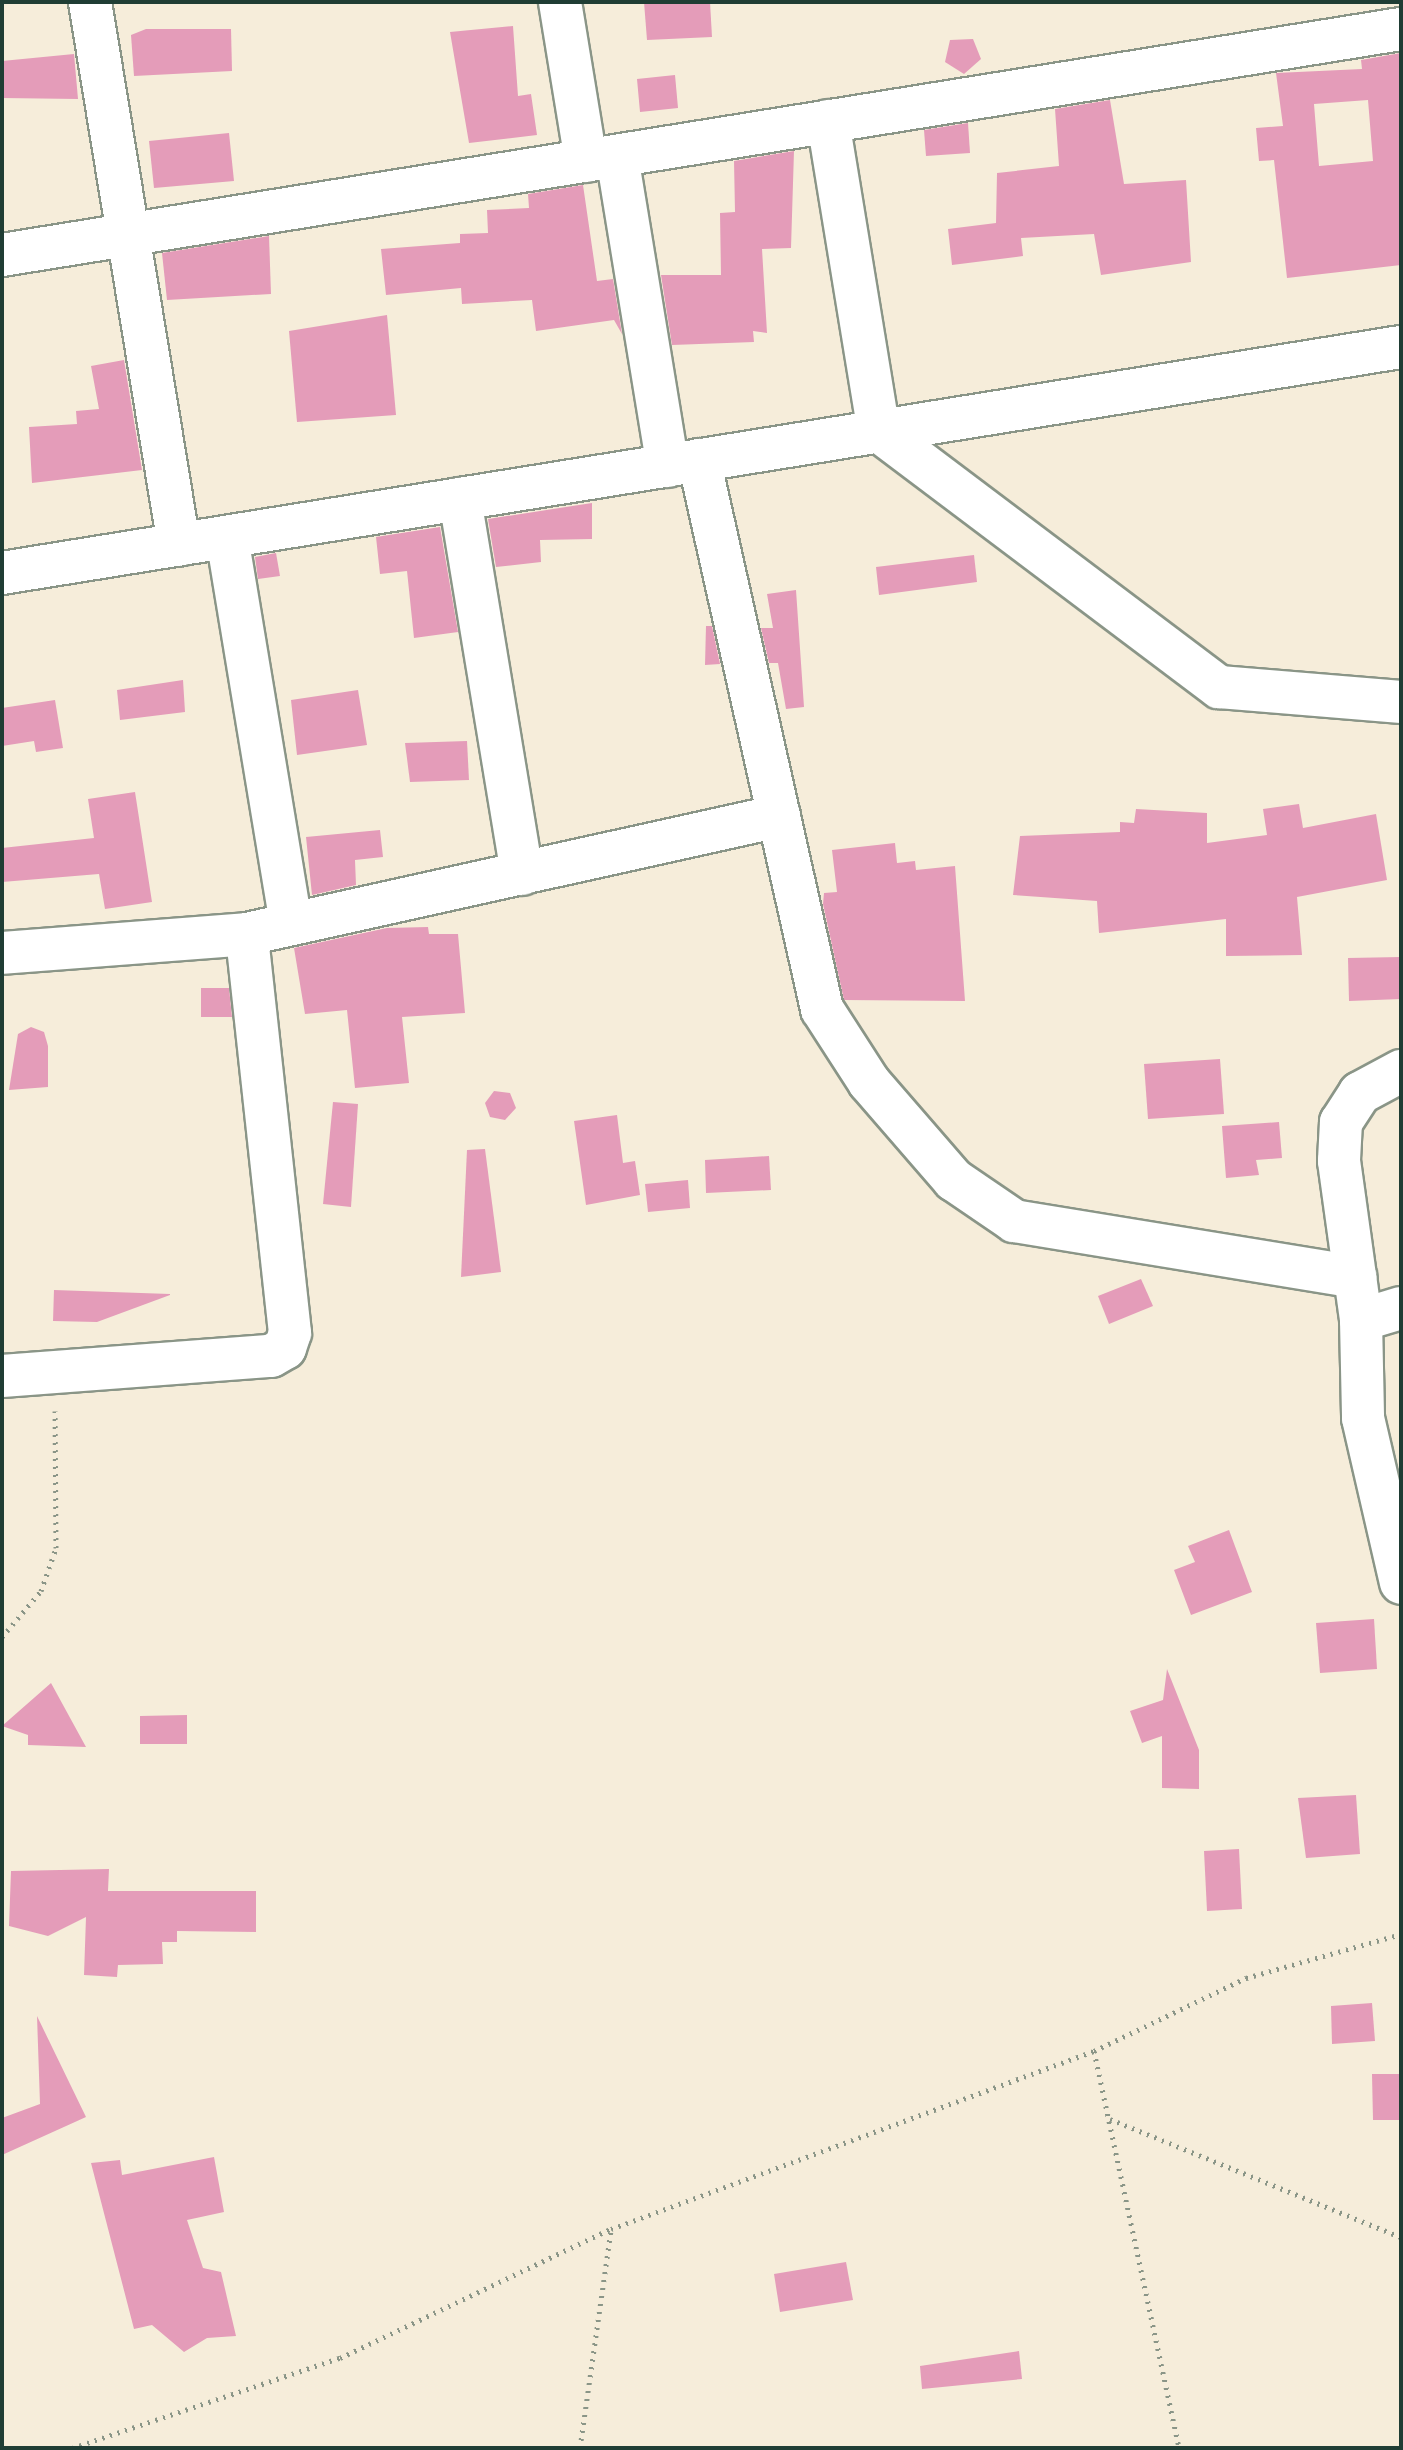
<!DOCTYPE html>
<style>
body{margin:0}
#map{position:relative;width:1403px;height:2450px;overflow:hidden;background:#f6edda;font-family:"Comic Neue",sans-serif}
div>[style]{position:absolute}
.building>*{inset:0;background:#e49cb9}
.path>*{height:5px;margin-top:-2.5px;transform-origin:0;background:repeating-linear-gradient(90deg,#8a9587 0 2px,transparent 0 8px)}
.roads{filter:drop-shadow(2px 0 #8a9587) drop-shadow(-2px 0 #8a9587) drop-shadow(0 2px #8a9587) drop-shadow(0 -2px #8a9587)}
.minor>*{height:42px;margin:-21px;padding:0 21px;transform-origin:21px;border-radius:21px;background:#fff}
span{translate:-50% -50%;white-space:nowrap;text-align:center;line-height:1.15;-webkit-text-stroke:7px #fdfcf7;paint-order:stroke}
.frame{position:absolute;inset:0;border:4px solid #1f3d34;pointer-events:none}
</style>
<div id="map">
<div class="building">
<div style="clip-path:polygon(644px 2px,710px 2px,712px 37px,647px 40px)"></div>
<div style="clip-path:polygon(513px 26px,518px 96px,531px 94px,537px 135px,469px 143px,450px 32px)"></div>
<div style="clip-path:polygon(146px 29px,231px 29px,232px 71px,134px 76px,131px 35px)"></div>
<div style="clip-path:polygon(973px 39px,981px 59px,964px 74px,945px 62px,950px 40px)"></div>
<div style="clip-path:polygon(evenodd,1401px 53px,1401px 265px,1287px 278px,1274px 160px,1259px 161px,1256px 128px,1283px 126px,1276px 73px,1362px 69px,1361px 60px,1401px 53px,1368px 100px,1373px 161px,1319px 166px,1314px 104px,1368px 100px)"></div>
<div style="clip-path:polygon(74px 54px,78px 99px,2px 98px,2px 61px)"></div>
<div style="clip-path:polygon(675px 75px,678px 108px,640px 112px,637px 79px)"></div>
<div style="clip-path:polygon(1110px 100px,1124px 184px,1186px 180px,1191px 262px,1101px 275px,1094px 234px,1021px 238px,1023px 256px,952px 265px,948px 229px,996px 223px,997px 173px,1059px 166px,1055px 109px)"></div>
<div style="clip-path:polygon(968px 123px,970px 153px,926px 156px,924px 130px)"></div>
<div style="clip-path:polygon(229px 133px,234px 181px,154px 188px,149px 141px)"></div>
<div style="clip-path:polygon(794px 151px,791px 248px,762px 249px,767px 333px,753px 331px,754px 342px,672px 345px,661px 275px,721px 275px,720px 213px,735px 212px,734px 161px)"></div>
<div style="clip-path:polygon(583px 185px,597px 281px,613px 279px,622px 334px,614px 320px,536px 331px,532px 300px,462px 304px,461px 288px,386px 295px,381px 249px,460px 243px,460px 234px,488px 233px,487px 210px,529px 208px,528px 194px)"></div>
<div style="clip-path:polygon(269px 236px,271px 294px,167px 300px,162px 253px)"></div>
<div style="clip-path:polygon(387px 315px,396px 415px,297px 422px,289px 331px)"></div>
<div style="clip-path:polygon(124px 360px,142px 470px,32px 483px,29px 427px,77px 424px,76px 411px,99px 409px,91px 366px)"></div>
<div style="clip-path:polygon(592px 503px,592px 539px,540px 540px,541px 562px,496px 567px,488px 519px)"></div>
<div style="clip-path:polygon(440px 527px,458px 632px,414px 638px,407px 571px,380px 574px,376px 537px)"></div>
<div style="clip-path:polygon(276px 553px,280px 576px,258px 579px,255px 557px)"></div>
<div style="clip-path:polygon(974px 555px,977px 582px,879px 595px,876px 567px)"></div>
<div style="clip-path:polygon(796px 590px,804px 707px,786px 709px,778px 663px,769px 663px,761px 628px,773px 628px,767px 594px)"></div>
<div style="clip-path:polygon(706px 626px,712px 626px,720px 664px,705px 665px)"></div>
<div style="clip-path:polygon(183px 680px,185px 712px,120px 720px,117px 690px)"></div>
<div style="clip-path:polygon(358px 690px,367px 745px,297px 755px,291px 700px)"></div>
<div style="clip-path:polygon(55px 700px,63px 748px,36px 752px,34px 741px,2px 746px,2px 708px)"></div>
<div style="clip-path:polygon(467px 741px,469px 780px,410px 782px,405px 743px)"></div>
<div style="clip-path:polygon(135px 792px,152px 902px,105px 909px,99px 874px,2px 882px,2px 848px,94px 838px,88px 799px)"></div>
<div style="clip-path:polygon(1299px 804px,1303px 828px,1376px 814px,1387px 880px,1297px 897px,1302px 955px,1226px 956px,1226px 919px,1099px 933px,1097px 901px,1013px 895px,1020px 836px,1120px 832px,1120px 822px,1134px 823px,1136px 809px,1207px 813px,1207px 843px,1267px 835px,1263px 809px)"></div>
<div style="clip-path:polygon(380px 830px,383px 857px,355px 860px,356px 885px,312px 895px,306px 837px)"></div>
<div style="clip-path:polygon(895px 843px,897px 863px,915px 861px,916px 870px,955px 866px,965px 1001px,844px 1000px,823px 904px,824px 893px,837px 892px,832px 850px)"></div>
<div style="clip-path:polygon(428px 927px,429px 934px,458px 934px,465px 1013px,402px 1017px,409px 1083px,355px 1088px,347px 1010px,305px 1014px,294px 948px,387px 928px)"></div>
<div style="clip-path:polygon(1401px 957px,1401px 999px,1349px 1001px,1348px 958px)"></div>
<div style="clip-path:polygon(201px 988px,229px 988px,232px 1017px,201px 1017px)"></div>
<div style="clip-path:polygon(31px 1027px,44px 1032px,48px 1046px,48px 1087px,9px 1090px,18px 1034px)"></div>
<div style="clip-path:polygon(1220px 1059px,1224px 1114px,1148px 1119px,1144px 1064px)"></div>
<div style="clip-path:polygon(494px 1091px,510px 1093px,516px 1108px,505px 1120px,490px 1117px,485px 1103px)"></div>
<div style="clip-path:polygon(333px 1102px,358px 1104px,351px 1207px,323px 1204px)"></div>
<div style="clip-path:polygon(617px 1115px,623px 1163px,635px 1161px,640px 1195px,586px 1205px,574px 1121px)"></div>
<div style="clip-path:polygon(1279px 1122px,1282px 1158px,1256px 1160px,1259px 1175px,1226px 1178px,1222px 1126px)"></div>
<div style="clip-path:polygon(485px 1149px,501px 1272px,461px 1277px,467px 1150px)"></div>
<div style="clip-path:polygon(769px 1156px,771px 1190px,706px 1193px,705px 1160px)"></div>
<div style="clip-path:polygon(688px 1180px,690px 1208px,648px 1212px,645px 1184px)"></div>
<div style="clip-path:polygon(1141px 1279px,1153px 1306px,1109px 1324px,1098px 1296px)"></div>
<div style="clip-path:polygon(54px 1290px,170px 1294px,170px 1295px,97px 1322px,53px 1321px)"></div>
<div style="clip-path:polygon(1229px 1530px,1252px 1592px,1191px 1615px,1174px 1570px,1195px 1562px,1188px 1546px)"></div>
<div style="clip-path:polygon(1374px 1619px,1377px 1669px,1320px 1673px,1316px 1623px)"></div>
<div style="clip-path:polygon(1167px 1669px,1199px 1750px,1199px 1789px,1162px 1788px,1162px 1736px,1142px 1743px,1130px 1711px,1163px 1700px)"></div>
<div style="clip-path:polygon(51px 1683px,86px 1747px,28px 1745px,28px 1735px,2px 1726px)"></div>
<div style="clip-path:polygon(187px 1715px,187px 1744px,140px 1744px,140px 1716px)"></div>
<div style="clip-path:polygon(1356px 1795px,1360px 1854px,1306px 1858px,1298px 1798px)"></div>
<div style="clip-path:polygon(1239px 1849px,1242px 1909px,1207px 1911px,1204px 1851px)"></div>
<div style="clip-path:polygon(109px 1869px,108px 1891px,256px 1891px,256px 1932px,177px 1931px,177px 1942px,162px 1942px,163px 1964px,118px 1965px,117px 1977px,84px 1975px,86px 1917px,48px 1936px,9px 1926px,11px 1871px)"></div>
<div style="clip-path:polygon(1372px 2003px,1375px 2041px,1332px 2044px,1331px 2006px)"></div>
<div style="clip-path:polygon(37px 2016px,86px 2117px,2px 2155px,2px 2118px,40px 2104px)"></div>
<div style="clip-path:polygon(1372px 2074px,1401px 2074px,1401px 2120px,1373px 2120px)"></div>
<div style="clip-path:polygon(214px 2157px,224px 2212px,187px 2220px,203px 2268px,221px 2272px,236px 2336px,207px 2338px,184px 2352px,152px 2325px,134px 2329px,91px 2163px,120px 2160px,122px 2175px)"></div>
<div style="clip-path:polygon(846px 2262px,853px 2300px,780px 2312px,774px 2274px)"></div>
<div style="clip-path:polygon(1019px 2351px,1022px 2379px,922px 2389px,920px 2366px)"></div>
</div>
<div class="path">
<div style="left:2px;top:1637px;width:60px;rotate:-49.7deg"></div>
<div style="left:41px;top:1591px;width:46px;rotate:-70.8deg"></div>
<div style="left:56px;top:1548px;width:137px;rotate:-90.4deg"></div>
<div style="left:1094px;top:2051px;width:406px;rotate:77.9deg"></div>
<div style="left:1110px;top:2119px;width:314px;rotate:22.1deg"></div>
<div style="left:72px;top:2448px;width:283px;rotate:-18.6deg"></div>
<div style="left:340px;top:2358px;width:300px;rotate:-25.5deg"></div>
<div style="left:611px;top:2229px;width:515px;rotate:-20.23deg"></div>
<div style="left:1094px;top:2051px;width:169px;rotate:-25.7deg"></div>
<div style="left:1246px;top:1978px;width:161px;rotate:-15.8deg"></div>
<div style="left:580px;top:2448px;width:221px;rotate:-81.9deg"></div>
</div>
<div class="roads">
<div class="minor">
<div style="left:90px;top:2px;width:550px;rotate:80.69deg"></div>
<div style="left:560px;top:2px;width:161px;rotate:80.7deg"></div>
<div style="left:828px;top:121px;width:314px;rotate:80.7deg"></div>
<div style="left:879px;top:431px;width:426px;rotate:37deg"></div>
<div style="left:1219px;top:687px;width:183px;rotate:4.7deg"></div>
<div style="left:617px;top:156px;width:314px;rotate:80.7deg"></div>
<div style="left:2px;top:255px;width:1417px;rotate:-9.18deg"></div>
<div style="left:699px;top:460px;width:563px;rotate:77.37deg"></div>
<div style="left:822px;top:1009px;width:87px;rotate:57.2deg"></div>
<div style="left:869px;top:1082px;width:130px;rotate:49.1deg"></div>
<div style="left:954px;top:1180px;width:73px;rotate:34.3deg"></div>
<div style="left:1014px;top:1221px;width:346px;rotate:9.3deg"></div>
<div style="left:460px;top:499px;width:380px;rotate:80.6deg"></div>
<div style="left:227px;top:537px;width:392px;rotate:80.6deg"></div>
<div style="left:2px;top:573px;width:1417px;rotate:-9.18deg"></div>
<div style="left:2px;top:953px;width:246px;rotate:-4.4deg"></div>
<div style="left:247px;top:934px;width:545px;rotate:-12.51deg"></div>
<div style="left:1401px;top:1071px;width:47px;rotate:151.8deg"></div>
<div style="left:1360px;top:1093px;width:35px;rotate:123deg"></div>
<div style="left:1341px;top:1122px;width:39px;rotate:93deg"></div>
<div style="left:1339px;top:1161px;width:161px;rotate:82.1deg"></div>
<div style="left:1361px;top:1320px;width:98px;rotate:88.8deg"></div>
<div style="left:1363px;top:1418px;width:169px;rotate:77deg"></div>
<div style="left:1361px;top:1320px;width:42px;rotate:-16.7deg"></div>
<div style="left:2px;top:1376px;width:270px;rotate:-4.3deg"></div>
<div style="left:271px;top:1356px;width:16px;rotate:-30deg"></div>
<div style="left:285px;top:1348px;width:16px;rotate:-72deg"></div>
<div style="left:290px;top:1333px;width:401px;rotate:-96.2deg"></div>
</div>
</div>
<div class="frame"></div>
</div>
